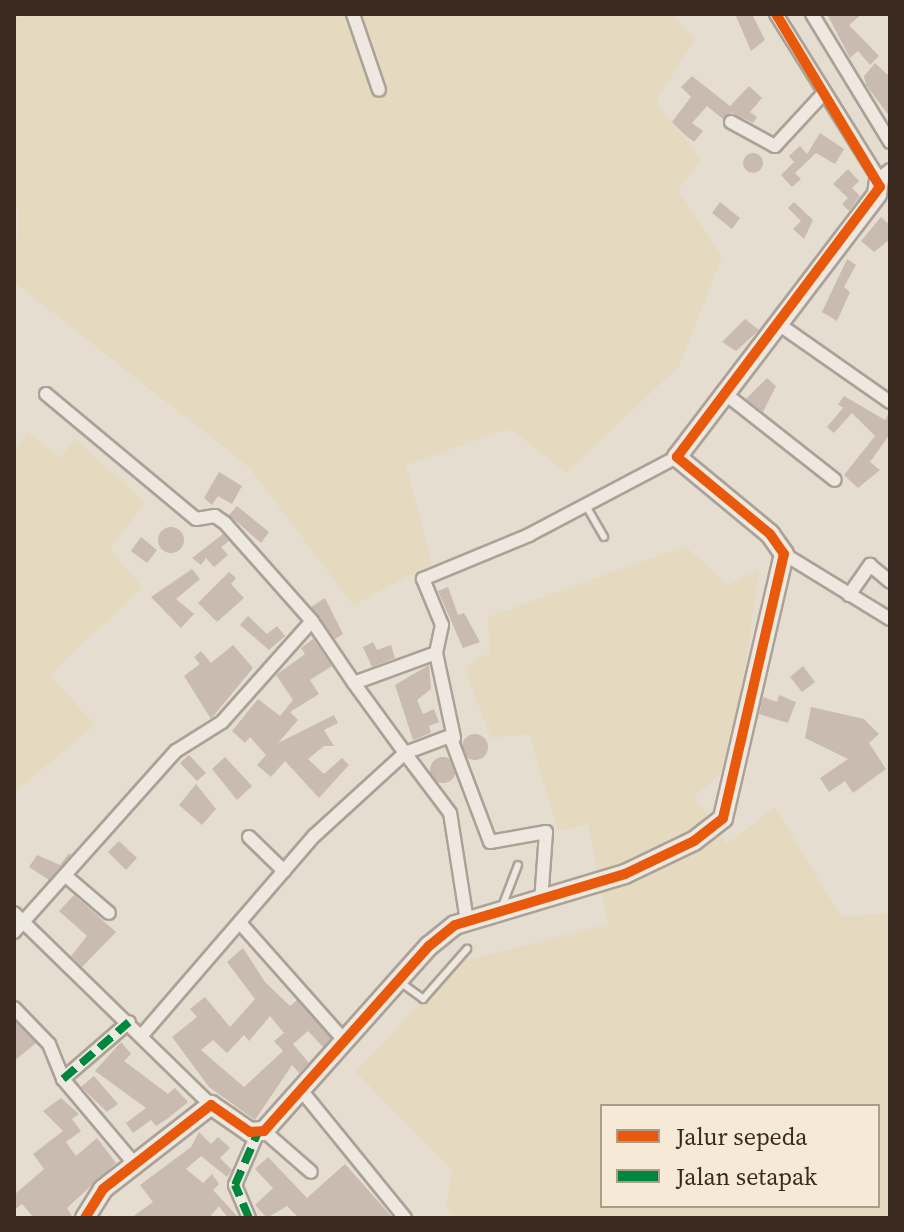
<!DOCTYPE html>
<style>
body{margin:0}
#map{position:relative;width:904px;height:1232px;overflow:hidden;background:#e5ddcf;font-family:"Source Serif 4",serif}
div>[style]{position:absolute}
.farmland>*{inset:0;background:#e5dabf}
.building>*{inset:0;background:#c9bbb0}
.round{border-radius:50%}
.roads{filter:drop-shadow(2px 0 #aba297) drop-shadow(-2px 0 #aba297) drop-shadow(0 2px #aba297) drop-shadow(0 -2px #aba297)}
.lane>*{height:6px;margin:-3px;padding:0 3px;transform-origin:3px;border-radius:3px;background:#eee8e0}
.street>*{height:12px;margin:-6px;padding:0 6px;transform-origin:6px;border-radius:6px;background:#eee8e0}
.secondary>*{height:18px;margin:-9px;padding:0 9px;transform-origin:9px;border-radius:9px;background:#eee8e0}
.quiet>*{height:8px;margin-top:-4px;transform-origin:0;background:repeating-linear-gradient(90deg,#00873e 0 16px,transparent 0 24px)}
.cycleway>*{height:10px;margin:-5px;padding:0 5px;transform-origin:5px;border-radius:5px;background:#e8590c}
span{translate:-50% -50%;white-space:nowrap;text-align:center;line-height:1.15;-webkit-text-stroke:6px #f6e9d5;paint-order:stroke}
.frame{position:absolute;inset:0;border:16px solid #3a2a1f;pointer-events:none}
.legend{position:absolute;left:600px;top:1104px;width:280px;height:104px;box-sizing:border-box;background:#f6e9d5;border:2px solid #ab9d8c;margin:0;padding:10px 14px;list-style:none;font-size:24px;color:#3a2a1f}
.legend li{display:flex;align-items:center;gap:16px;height:40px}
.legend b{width:40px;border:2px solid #ab9d8c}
</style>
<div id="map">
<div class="farmland">
<div style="clip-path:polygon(46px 14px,672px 14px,695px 39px,656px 102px,701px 160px,678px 190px,722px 257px,679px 366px,566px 473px,510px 428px,406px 465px,432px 564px,353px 605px,249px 467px,14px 282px,19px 211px,14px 207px,14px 18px)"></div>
<div style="clip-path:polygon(27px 432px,61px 458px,75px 439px,145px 502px,110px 549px,142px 587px,50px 675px,95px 725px,14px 792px,14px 453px)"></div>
<div style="clip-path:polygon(evenodd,685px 546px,728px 585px,759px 570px,732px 763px,694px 797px,727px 844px,775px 807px,841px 917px,890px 913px,890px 1218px,459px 1218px,446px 1208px,452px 1170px,356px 1072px,459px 962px,608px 924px,588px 824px,558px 831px,529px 734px,491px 738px,464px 667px,490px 653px,488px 617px,685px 546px,602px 1106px,878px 1106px,878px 1206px,602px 1206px,602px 1106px)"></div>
</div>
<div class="building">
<div style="clip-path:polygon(735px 14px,752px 14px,765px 40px,751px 51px)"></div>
<div style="clip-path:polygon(827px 14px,862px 14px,849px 25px,879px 56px,870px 65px,858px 51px,850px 58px)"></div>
<div style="clip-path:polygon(875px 63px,890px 77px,890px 117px,866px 85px,864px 76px)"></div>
<div style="clip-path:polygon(692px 76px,730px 106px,749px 86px,762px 98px,750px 112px,757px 117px,753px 123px,732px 113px,723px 119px,707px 106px,692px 123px,703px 131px,694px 142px,685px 135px,672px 122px,691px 97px,681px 87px)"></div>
<div style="clip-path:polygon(820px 133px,844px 149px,835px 164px,816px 153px,795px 173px,801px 179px,792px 187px,781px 175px,794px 162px,789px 156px,800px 146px,807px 154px)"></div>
<div class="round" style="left:743px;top:153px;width:20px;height:20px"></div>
<div style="clip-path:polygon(848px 169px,859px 181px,852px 188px,860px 196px,849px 211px,842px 204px,848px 198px,833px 184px)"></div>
<div style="clip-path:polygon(720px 202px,740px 218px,732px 229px,712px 213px)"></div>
<div style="clip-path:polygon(794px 202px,813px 220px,804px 239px,793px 229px,801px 221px,788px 208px)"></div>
<div style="clip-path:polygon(881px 217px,890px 225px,890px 239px,874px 252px,861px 241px)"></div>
<div style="clip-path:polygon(847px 259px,856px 265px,844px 287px,850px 292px,837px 321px,822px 312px)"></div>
<div style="clip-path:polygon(745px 319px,759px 330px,736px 351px,722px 342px)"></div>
<div style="clip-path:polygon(767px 378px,776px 386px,763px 412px,746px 399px)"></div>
<div style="clip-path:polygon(844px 396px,885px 420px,890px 411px,890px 434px,870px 462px,880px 470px,858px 488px,844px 475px,875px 436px,852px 413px,834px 433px,827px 427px,843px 408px,838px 404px)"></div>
<div style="clip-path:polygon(219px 472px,242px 486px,232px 504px,218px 496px,212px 505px,204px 498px)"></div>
<div style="clip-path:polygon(237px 506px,269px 532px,261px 543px,229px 515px)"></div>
<div class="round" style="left:158px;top:527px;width:26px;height:26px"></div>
<div style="clip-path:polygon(223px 534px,229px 541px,221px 547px,228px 555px,214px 567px,206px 558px,201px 565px,192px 558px)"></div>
<div style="clip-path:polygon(141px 537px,157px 550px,147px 563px,131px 551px)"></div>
<div style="clip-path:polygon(192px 569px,200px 579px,176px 599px,194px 614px,181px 628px,151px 597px)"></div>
<div style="clip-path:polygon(229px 572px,236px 578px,231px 584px,244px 598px,217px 622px,198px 603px)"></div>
<div style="clip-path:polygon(448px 587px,458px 615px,464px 613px,480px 642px,463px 648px,438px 591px)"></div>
<div style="clip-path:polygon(325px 598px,343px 634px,335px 639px,311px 607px)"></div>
<div style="clip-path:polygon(248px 616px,267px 634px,277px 626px,285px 636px,269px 650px,240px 625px)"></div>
<div style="clip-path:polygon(313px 639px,332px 666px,310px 680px,319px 694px,290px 712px,298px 720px,278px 743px,334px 715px,338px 723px,324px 730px,334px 746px,324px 746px,308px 759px,324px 774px,342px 758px,349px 765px,319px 798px,285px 761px,271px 777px,257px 765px,266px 755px,250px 737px,245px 743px,232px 731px,258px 699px,280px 716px,293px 700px,276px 675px,305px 654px,301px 648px)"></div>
<div style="clip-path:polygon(373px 642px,377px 650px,391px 645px,395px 658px,372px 667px,363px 647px)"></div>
<div style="clip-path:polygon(233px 645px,253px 668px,211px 719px,184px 676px,200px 664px,194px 657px,201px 651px,211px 663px)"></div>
<div style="clip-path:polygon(429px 665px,431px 689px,417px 700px,423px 714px,434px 709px,439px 722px,429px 726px,431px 733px,413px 740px,395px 685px)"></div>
<div style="clip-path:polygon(803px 666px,815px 682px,802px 692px,790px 677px)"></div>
<div style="clip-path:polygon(779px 695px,796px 702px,788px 723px,759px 714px,763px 697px,777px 702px)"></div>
<div style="clip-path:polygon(811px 707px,864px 719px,879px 734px,869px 743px,886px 769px,853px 793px,845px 781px,829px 792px,820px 778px,848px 759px,805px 738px)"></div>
<div class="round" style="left:462px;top:734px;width:26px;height:26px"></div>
<div style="clip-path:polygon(189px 755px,206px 773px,197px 781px,180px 763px)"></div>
<div style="clip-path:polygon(225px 757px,252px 786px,237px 800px,212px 769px)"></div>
<div class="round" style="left:430px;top:757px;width:26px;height:26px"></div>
<div style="clip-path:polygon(196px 784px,216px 809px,202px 825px,179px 805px)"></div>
<div style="clip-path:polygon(119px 841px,137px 858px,126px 870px,108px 852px)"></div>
<div style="clip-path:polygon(69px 853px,71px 855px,49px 880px,29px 867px,37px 855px,60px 865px)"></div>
<div style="clip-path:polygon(74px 895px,116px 932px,82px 967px,71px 956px,87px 936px,59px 911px)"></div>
<div style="clip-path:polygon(evenodd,243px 948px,265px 982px,290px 1006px,297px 1000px,331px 1038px,323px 1047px,308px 1031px,293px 1044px,309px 1063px,299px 1073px,292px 1065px,255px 1120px,209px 1087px,172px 1037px,197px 1017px,190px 1009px,205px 997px,230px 1027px,255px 999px,227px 962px,243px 948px,270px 1016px,284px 1033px,274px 1041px,283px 1051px,244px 1087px,201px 1050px,213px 1040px,227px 1053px,244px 1035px,249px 1041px,270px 1016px)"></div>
<div style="clip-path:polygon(16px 1023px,36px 1043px,14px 1061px,14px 1026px)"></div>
<div style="clip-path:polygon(121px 1042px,131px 1054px,124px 1061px,168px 1094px,175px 1088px,188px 1102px,167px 1119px,156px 1126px,151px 1120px,133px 1133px,126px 1123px,146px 1108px,95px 1071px)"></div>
<div style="clip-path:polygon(94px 1076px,118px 1104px,107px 1112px,81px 1087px)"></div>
<div style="clip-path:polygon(61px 1098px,79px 1114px,72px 1119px,81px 1131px,66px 1142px,76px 1156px,97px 1138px,116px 1163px,67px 1208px,73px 1218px,34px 1218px,22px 1204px,14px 1210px,14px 1195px,44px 1169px,33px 1154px,63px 1131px,43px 1111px)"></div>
<div style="clip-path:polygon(199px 1132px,211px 1144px,218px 1137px,230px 1148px,220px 1158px,232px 1170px,227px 1177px,201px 1156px,186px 1169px,203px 1183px,212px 1174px,219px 1184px,213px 1190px,239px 1218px,228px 1218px,219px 1206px,209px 1218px,131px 1218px,153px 1202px,140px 1185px,191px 1147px)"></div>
<div style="clip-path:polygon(268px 1157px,307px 1198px,345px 1164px,393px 1218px,299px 1218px,287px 1206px,267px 1218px,255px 1205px,273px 1188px,255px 1169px)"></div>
</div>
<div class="roads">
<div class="lane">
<div style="left:585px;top:504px;width:38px;rotate:60deg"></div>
<div style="left:501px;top:909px;width:47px;rotate:-68.9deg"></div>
<div style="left:400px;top:982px;width:29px;rotate:36deg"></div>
<div style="left:423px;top:999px;width:67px;rotate:-48.7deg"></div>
</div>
<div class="street">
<div style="left:353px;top:14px;width:80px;rotate:71.1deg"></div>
<div style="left:776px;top:14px;width:195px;rotate:58deg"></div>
<div style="left:879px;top:179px;width:14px;rotate:-39deg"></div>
<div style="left:812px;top:14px;width:150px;rotate:58.6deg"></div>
<div style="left:731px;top:122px;width:50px;rotate:28.6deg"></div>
<div style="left:775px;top:146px;width:71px;rotate:-47.3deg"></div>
<div style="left:777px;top:323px;width:138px;rotate:35deg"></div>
<div style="left:723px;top:392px;width:142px;rotate:38.2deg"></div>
<div style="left:46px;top:394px;width:195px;rotate:39.8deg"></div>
<div style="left:196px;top:519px;width:19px;rotate:-9deg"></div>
<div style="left:215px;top:516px;width:12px;rotate:35deg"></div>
<div style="left:225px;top:523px;width:131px;rotate:48.4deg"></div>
<div style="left:312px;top:621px;width:75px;rotate:55.9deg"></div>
<div style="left:784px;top:554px;width:124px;rotate:31.5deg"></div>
<div style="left:849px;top:595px;width:37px;rotate:-55deg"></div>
<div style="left:870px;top:565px;width:26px;rotate:40deg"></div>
<div style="left:436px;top:653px;width:87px;rotate:78deg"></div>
<div style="left:249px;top:837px;width:49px;rotate:44.2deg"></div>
<div style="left:67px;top:877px;width:55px;rotate:40.6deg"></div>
<div style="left:14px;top:913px;width:275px;rotate:44.3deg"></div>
<div style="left:467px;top:921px;width:109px;rotate:-98.9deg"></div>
<div style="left:450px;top:813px;width:75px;rotate:-126.9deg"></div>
<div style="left:405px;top:753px;width:48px;rotate:-20.7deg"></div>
<div style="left:450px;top:736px;width:113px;rotate:69.3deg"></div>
<div style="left:490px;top:842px;width:57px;rotate:-10.1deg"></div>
<div style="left:546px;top:832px;width:70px;rotate:94.1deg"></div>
<div style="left:241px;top:924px;width:155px;rotate:48.4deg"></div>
<div style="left:14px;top:932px;width:243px;rotate:-48.2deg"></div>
<div style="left:176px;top:751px;width:54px;rotate:-32.2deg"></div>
<div style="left:222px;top:722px;width:135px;rotate:-48.3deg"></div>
<div style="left:14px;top:1008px;width:50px;rotate:45.8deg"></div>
<div style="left:49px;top:1044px;width:38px;rotate:68deg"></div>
<div style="left:63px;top:1079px;width:109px;rotate:49.9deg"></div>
<div style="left:143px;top:1034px;width:262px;rotate:-49.2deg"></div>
<div style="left:314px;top:836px;width:123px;rotate:-42.4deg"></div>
<div style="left:405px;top:753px;width:87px;rotate:-126.1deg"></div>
<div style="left:354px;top:683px;width:87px;rotate:-20.1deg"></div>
<div style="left:436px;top:653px;width:29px;rotate:-78deg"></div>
<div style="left:442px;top:625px;width:50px;rotate:-112.4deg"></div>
<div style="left:423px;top:579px;width:115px;rotate:-22.5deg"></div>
<div style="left:529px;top:535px;width:167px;rotate:-27.8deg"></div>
<div style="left:63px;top:1079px;width:87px;rotate:-40.8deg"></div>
<div style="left:301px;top:1090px;width:165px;rotate:50.9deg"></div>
<div style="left:264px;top:1131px;width:62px;rotate:41.1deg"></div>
<div style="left:249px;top:1218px;width:36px;rotate:-113deg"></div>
<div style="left:235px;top:1185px;width:58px;rotate:-66.5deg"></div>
</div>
<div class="secondary">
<div style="left:85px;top:1218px;width:34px;rotate:-58deg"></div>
<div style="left:103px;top:1189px;width:137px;rotate:-37.9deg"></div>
<div style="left:211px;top:1105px;width:47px;rotate:34.7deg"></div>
<div style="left:250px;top:1132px;width:14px;rotate:-4deg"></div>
<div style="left:264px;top:1131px;width:248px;rotate:-48.3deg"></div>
<div style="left:429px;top:946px;width:33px;rotate:-39deg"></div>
<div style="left:455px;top:925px;width:177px;rotate:-16.7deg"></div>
<div style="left:625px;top:874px;width:76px;rotate:-25.6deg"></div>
<div style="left:694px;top:841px;width:37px;rotate:-38deg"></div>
<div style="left:723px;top:818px;width:271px;rotate:-77deg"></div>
<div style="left:784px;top:554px;width:24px;rotate:-125deg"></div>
<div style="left:770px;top:534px;width:121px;rotate:-140.4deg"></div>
<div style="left:677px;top:457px;width:330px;rotate:-52.7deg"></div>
<div style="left:877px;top:194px;width:15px;rotate:-82deg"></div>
</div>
</div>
<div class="quiet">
<div style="left:63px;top:1079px;width:87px;rotate:-40.8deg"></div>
<div style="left:249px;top:1218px;width:36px;rotate:-113deg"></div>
<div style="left:235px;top:1185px;width:58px;rotate:-66.5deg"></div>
</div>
<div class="cycleway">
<div style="left:85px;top:1218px;width:34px;rotate:-58deg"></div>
<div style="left:103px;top:1189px;width:137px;rotate:-37.9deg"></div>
<div style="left:211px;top:1105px;width:47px;rotate:34.7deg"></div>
<div style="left:250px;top:1132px;width:14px;rotate:-4deg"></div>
<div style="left:264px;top:1131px;width:248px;rotate:-48.3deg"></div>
<div style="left:429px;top:946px;width:33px;rotate:-39deg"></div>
<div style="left:455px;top:925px;width:177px;rotate:-16.7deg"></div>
<div style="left:625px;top:874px;width:76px;rotate:-25.6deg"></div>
<div style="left:694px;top:841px;width:37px;rotate:-38deg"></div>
<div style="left:723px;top:818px;width:271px;rotate:-77deg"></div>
<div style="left:784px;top:554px;width:24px;rotate:-125deg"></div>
<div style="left:770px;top:534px;width:121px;rotate:-140.4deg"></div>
<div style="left:677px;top:457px;width:338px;rotate:-53.1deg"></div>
<div style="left:880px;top:187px;width:202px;rotate:-121deg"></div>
</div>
<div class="frame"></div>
<ul class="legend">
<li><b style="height:10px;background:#e8590c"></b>Jalur sepeda</li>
<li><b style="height:10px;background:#00873e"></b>Jalan setapak</li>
</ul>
</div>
